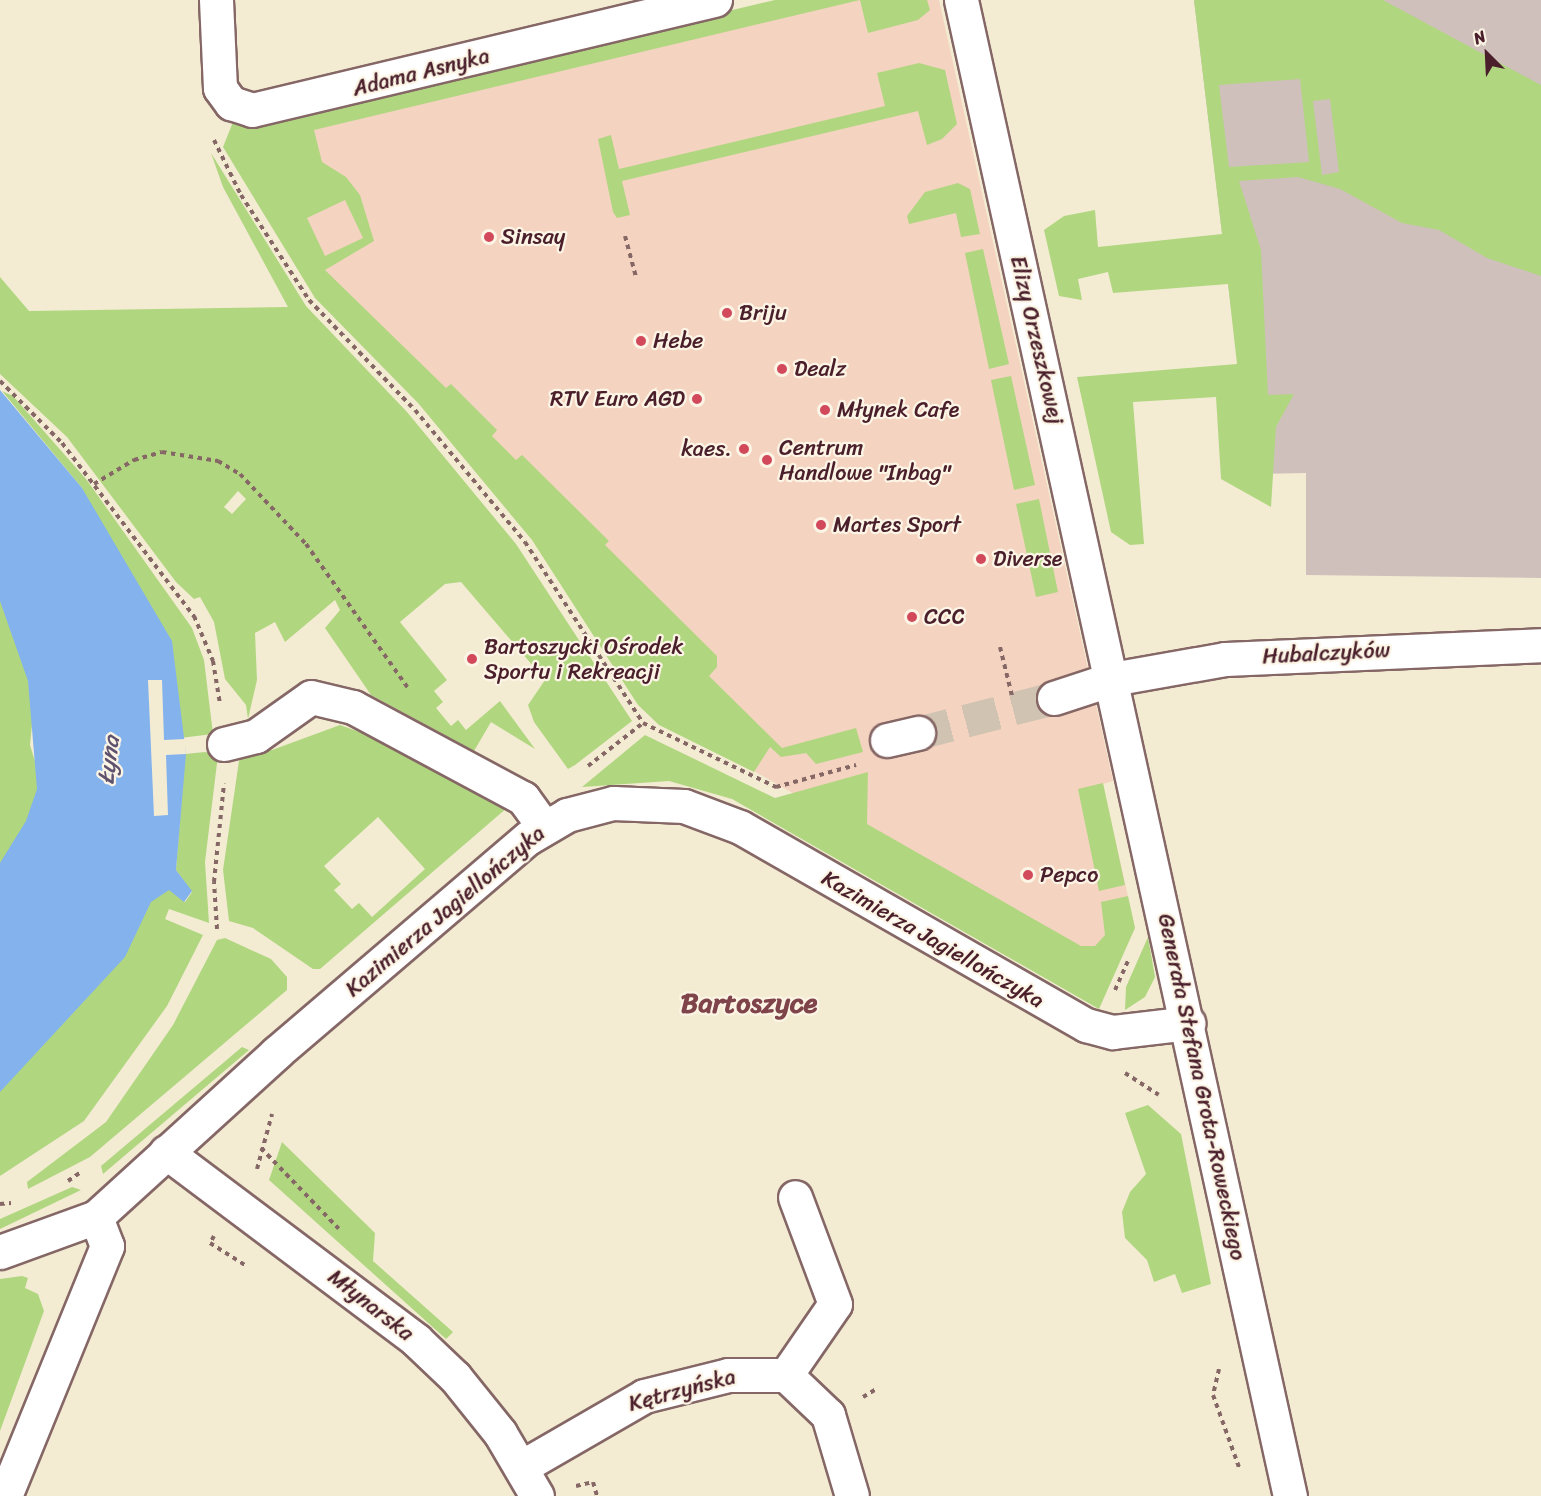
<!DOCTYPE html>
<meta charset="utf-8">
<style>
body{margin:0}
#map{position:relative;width:1541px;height:1496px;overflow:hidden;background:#f3ecd3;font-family:Sriracha,sans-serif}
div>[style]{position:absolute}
.built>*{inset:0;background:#f4d3c0}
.industrial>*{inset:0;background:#d0c0bc}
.green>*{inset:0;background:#b1d680}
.water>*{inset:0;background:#83b2ed}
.pier>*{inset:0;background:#f3ecd3}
.minor-tunnel>*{height:33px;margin-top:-16.5px;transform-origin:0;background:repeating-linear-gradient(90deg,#d1c3b1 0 33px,transparent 0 49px)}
.path>*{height:4px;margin-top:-2px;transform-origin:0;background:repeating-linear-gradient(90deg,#856766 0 4.5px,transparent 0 9px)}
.roads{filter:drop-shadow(2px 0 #856766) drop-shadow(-2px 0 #856766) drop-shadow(0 2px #856766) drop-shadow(0 -2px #856766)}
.minor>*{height:33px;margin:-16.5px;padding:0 16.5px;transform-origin:16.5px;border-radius:16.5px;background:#fff}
.dots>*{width:16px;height:16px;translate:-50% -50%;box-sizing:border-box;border:3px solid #fcf5e5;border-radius:50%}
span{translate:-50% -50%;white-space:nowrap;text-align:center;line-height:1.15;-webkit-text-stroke:4.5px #fcf5e5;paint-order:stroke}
.street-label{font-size:22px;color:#4a1f2b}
.poi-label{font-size:22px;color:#4a1f2b}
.left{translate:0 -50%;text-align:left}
.right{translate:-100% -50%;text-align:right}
.water-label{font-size:24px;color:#5e526f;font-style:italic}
.district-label{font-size:28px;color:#7f444a;font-weight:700}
.north{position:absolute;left:1457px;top:24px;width:60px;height:60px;-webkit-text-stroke:4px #fcf5e5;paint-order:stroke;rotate:336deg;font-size:16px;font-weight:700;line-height:24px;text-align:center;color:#4a1f2b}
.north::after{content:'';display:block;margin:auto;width:21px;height:27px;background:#4a1f2b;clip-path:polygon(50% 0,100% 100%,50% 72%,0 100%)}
</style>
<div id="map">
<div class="built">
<div style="clip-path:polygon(829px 0,939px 0,1113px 781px,1103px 784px,1135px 928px,1097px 955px,1084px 959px,703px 742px,562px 554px,299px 271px,232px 142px)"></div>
</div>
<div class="industrial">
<div style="clip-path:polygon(1194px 0,1541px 0,1541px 578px,1306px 575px,1306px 473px,1251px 474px)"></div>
</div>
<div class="green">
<div style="clip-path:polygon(evenodd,775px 0,927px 0,930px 10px,918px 20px,868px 33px,860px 0,314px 130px,322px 162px,346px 177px,360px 195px,374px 241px,325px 270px,446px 388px,451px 384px,497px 430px,492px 436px,516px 460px,522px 455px,609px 541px,605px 545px,717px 656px,717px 667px,709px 676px,782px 748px,856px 728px,863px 752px,816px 764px,806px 753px,781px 757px,770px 747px,754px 772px,659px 725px,638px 705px,532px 540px,418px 403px,315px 298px,223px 147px,233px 122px,247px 125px,775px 0,345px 200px,363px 238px,325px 256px,307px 218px,345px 200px)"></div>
<div style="clip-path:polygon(evenodd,1194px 0,1383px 0,1541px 85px,1541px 276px,1487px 258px,1439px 230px,1402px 223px,1340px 189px,1298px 177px,1239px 181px,1261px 250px,1268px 395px,1294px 394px,1276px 427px,1271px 507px,1221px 479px,1216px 397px,1133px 402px,1144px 544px,1130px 545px,1111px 532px,1077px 377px,1237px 364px,1228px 284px,1113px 293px,1108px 272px,1078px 279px,1082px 300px,1059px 296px,1044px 230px,1064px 216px,1095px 210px,1098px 247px,1222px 234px,1194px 0,1300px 79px,1309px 162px,1229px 167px,1219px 85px,1300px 79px,1194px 0,1330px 99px,1339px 172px,1322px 175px,1313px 101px,1330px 99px)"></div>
<div style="clip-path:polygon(919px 63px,945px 70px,957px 124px,942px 139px,927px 145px,918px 111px,622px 181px,630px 215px,617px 218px,613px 212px,598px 139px,611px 135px,619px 169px,885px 106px,877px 73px)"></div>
<div style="clip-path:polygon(evenodd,211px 153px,306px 306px,407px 412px,516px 544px,632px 721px,575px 765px,568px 769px,534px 722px,528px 705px,545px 680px,461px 582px,445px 584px,400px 622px,447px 680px,434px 691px,443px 702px,436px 708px,451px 726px,458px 720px,466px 730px,500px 701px,535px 749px,491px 722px,474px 751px,371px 695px,325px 628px,340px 610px,335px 600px,285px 642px,275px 622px,255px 633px,257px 680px,248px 719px,246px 705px,225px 679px,214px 622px,200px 597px,194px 599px,176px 582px,67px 437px,0 374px,0 277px,29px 311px,288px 307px,223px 187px,211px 153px,238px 491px,246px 499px,232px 514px,224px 507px,238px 491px)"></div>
<div style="clip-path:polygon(958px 183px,970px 189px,980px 234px,961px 237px,956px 213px,909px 224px,907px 216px,925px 192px)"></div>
<div style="clip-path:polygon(983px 249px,1009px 364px,989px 369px,965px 253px)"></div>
<div style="clip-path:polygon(1011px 376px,1035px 485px,1014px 490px,991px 380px)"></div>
<div style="clip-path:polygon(2px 391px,13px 396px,86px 479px,192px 628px,204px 660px,213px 734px,164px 740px,82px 488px)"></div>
<div style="clip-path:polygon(1039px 499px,1058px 592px,1036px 597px,1016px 504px)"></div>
<div style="clip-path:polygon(0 540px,10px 550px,33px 715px,30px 745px,37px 768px,54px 759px,0 935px)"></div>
<div style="clip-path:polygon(evenodd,340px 725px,379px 739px,508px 807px,320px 969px,313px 969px,253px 928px,229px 921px,223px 870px,239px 761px,246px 753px,272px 750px,340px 725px,378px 817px,425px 869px,372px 917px,359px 903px,352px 909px,334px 890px,341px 884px,324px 866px,378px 817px)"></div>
<div style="clip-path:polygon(645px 735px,775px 798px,868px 772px,867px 824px,1081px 946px,1095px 946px,1105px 935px,1101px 902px,1128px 896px,1135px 928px,1099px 1009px,732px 799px,669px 781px,582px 787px)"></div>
<div style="clip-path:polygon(205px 752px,218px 755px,205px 862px,209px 923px,169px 909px,165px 919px,203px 935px,167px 1006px,84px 1121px,0 1176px,0 1065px,93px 937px,169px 889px,185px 902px,192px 892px,176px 870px,185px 754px)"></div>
<div style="clip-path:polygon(1103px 783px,1125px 885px,1099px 891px,1078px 789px)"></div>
<div style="clip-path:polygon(1148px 937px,1155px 977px,1145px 997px,1125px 1010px,1126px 987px)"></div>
<div style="clip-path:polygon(225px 938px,271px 959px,287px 977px,287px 990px,90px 1157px,28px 1189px,27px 1182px,106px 1122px,173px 1025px,217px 940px)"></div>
<div style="clip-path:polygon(242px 1047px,249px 1050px,103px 1174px,101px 1166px)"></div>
<div style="clip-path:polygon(1148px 1105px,1181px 1134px,1211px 1284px,1182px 1293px,1175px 1274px,1154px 1282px,1147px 1260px,1125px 1238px,1122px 1212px,1130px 1192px,1146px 1174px,1125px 1113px)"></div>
<div style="clip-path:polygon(282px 1142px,375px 1233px,373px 1261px,453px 1332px,446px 1339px,269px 1180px)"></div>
<div style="clip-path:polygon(72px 1187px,81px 1190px,0 1229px,0 1219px)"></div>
<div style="clip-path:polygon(22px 1276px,28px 1278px,25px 1288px,38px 1294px,44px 1311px,0 1431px,0 1279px)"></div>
</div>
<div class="water">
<div style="clip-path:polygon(0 390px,82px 488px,172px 641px,186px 754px,176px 870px,192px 891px,184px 902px,169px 890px,151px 902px,125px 957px,0 1092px,0 863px,26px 821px,37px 789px,28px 681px,0 601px)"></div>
</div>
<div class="pier">
<div style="clip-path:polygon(148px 680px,162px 680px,164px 740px,185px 739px,186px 754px,166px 755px,168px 815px,154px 816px)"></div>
</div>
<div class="minor-tunnel">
<div style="left:918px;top:733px;width:140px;rotate:-14.4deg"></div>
</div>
<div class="path">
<div style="left:214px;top:140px;width:61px;rotate:63.9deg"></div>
<div style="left:241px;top:195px;width:125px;rotate:57.1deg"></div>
<div style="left:309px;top:300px;width:153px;rotate:46.1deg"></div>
<div style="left:415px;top:410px;width:172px;rotate:50.2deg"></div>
<div style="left:525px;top:542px;width:216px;rotate:56.9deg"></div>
<div style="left:643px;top:723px;width:148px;rotate:25.7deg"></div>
<div style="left:776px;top:787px;width:83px;rotate:-15.4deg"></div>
<div style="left:625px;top:236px;width:42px;rotate:75deg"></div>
<div style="left:0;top:381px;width:88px;rotate:45deg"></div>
<div style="left:62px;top:443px;width:218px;rotate:52.7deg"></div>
<div style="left:194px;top:616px;width:49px;rotate:67.1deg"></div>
<div style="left:213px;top:661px;width:44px;rotate:80.8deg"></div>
<div style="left:94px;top:484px;width:47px;rotate:-31deg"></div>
<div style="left:134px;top:460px;width:29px;rotate:-16deg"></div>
<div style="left:162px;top:452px;width:57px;rotate:9.1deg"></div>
<div style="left:218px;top:461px;width:26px;rotate:31deg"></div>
<div style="left:240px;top:474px;width:96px;rotate:46.7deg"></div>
<div style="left:306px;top:544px;width:176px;rotate:54.7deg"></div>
<div style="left:1000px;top:647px;width:50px;rotate:76.2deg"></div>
<div style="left:588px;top:766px;width:70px;rotate:-38deg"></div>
<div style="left:217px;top:929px;width:47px;rotate:-93.7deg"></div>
<div style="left:214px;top:882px;width:99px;rotate:-84.2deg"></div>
<div style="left:1115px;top:990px;width:34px;rotate:-66deg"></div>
<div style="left:1125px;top:1073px;width:40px;rotate:32.9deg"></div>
<div style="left:261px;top:1148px;width:112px;rotate:46.1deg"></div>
<div style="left:257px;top:1169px;width:57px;rotate:-74.7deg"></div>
<div style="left:68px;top:1181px;width:16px;rotate:-35deg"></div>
<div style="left:0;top:1204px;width:11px;rotate:-5deg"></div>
<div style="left:214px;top:1236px;width:8px;rotate:120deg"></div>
<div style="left:210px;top:1243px;width:41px;rotate:32.2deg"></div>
<div style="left:1219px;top:1369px;width:27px;rotate:103deg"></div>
<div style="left:1213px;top:1395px;width:80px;rotate:70.2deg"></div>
<div style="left:863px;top:1397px;width:17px;rotate:-31deg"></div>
<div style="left:576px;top:1486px;width:17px;rotate:-13deg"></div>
<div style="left:593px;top:1482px;width:15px;rotate:74deg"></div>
</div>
<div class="roads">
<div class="minor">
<div style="left:216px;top:0;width:88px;rotate:87.4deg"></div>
<div style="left:220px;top:88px;width:19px;rotate:54deg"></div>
<div style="left:231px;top:103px;width:22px;rotate:18deg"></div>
<div style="left:252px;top:110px;width:476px;rotate:-13.4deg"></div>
<div style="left:961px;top:0;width:1532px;rotate:77.6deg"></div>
<div style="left:1054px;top:698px;width:61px;rotate:-18.1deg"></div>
<div style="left:1112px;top:679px;width:115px;rotate:-10deg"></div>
<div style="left:1225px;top:659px;width:316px;rotate:-2.5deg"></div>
<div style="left:887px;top:740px;width:32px;rotate:-13deg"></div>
<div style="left:224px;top:744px;width:33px;rotate:-14deg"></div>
<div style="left:256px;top:736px;width:67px;rotate:-35.3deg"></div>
<div style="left:311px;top:697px;width:43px;rotate:13.4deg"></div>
<div style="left:353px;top:707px;width:193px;rotate:28.2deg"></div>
<div style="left:523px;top:798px;width:36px;rotate:54deg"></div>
<div style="left:166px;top:1152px;width:313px;rotate:36.9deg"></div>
<div style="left:416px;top:1340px;width:54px;rotate:43.5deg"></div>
<div style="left:455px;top:1377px;width:72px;rotate:51.2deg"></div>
<div style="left:500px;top:1433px;width:73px;rotate:59.6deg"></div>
<div style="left:0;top:1252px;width:102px;rotate:-20deg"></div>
<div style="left:96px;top:1217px;width:244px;rotate:-42.3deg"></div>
<div style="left:276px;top:1053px;width:331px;rotate:-40.5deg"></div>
<div style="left:528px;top:838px;width:45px;rotate:-30.5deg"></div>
<div style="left:567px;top:815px;width:48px;rotate:-14.6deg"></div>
<div style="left:613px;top:803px;width:71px;rotate:2.4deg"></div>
<div style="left:684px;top:806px;width:60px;rotate:20.6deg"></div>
<div style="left:740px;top:827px;width:399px;rotate:29.8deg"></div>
<div style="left:1086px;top:1025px;width:28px;rotate:15deg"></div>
<div style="left:1113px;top:1032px;width:76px;rotate:-6.8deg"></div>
<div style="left:786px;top:1375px;width:86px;rotate:-55.4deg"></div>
<div style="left:835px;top:1304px;width:114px;rotate:-110.5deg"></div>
<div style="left:786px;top:1375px;width:58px;rotate:43.6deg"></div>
<div style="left:828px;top:1415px;width:84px;rotate:73.5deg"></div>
<div style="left:523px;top:1466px;width:140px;rotate:-30deg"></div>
<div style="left:644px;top:1396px;width:87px;rotate:-14deg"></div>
<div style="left:728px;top:1375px;width:58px"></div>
<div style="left:5px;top:1496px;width:270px;rotate:-67.8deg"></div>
<div style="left:107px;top:1246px;width:31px;rotate:-111deg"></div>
</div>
</div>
<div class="dots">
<div style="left:489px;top:237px;background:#d1495b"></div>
<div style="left:727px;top:313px;background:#d1495b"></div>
<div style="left:641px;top:341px;background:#d1495b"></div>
<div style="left:782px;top:369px;background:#d1495b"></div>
<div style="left:697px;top:399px;background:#d1495b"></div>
<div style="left:825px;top:410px;background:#d1495b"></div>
<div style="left:744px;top:449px;background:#d1495b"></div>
<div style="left:767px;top:460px;background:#d1495b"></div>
<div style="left:821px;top:525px;background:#d1495b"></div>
<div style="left:981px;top:559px;background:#d1495b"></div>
<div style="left:912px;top:617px;background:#d1495b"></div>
<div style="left:472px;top:659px;background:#d1495b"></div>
<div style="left:1028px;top:875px;background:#d1495b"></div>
</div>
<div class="street-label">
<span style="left:421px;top:72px;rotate:-14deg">Adama Asnyka</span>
<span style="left:1037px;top:340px;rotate:77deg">Elizy Orzeszkowej</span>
<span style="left:1326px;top:653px;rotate:-3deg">Hubalczyków</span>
<span style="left:445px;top:911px;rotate:-40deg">Kazimierza Jagiellończyka</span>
<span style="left:933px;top:939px;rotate:30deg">Kazimierza Jagiellończyka</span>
<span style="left:1202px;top:1087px;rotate:78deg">Generała Stefana Grota-Roweckiego</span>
<span style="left:371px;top:1305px;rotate:38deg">Młynarska</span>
<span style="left:682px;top:1390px;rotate:-15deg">Kętrzyńska</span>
</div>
<div class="poi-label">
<span class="left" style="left:501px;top:237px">Sinsay</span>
<span class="left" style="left:739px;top:313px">Briju</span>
<span class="left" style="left:653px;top:341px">Hebe</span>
<span class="left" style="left:794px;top:369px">Dealz</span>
<span class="right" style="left:685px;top:399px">RTV Euro AGD</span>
<span class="left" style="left:837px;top:410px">Młynek Cafe</span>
<span class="left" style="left:779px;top:460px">Centrum<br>Handlowe "Inbag"</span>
<span class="right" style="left:732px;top:449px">kaes.</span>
<span class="left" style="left:833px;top:525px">Martes Sport</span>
<span class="left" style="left:993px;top:559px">Diverse</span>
<span class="left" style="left:924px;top:617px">CCC</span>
<span class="left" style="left:484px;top:659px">Bartoszycki Ośrodek<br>Sportu i Rekreacji</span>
<span class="left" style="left:1040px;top:875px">Pepco</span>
</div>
<div class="water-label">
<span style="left:109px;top:760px;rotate:-83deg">Łyna</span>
</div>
<div class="district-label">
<span style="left:749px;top:1003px">Bartoszyce</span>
</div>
<div class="north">N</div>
</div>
